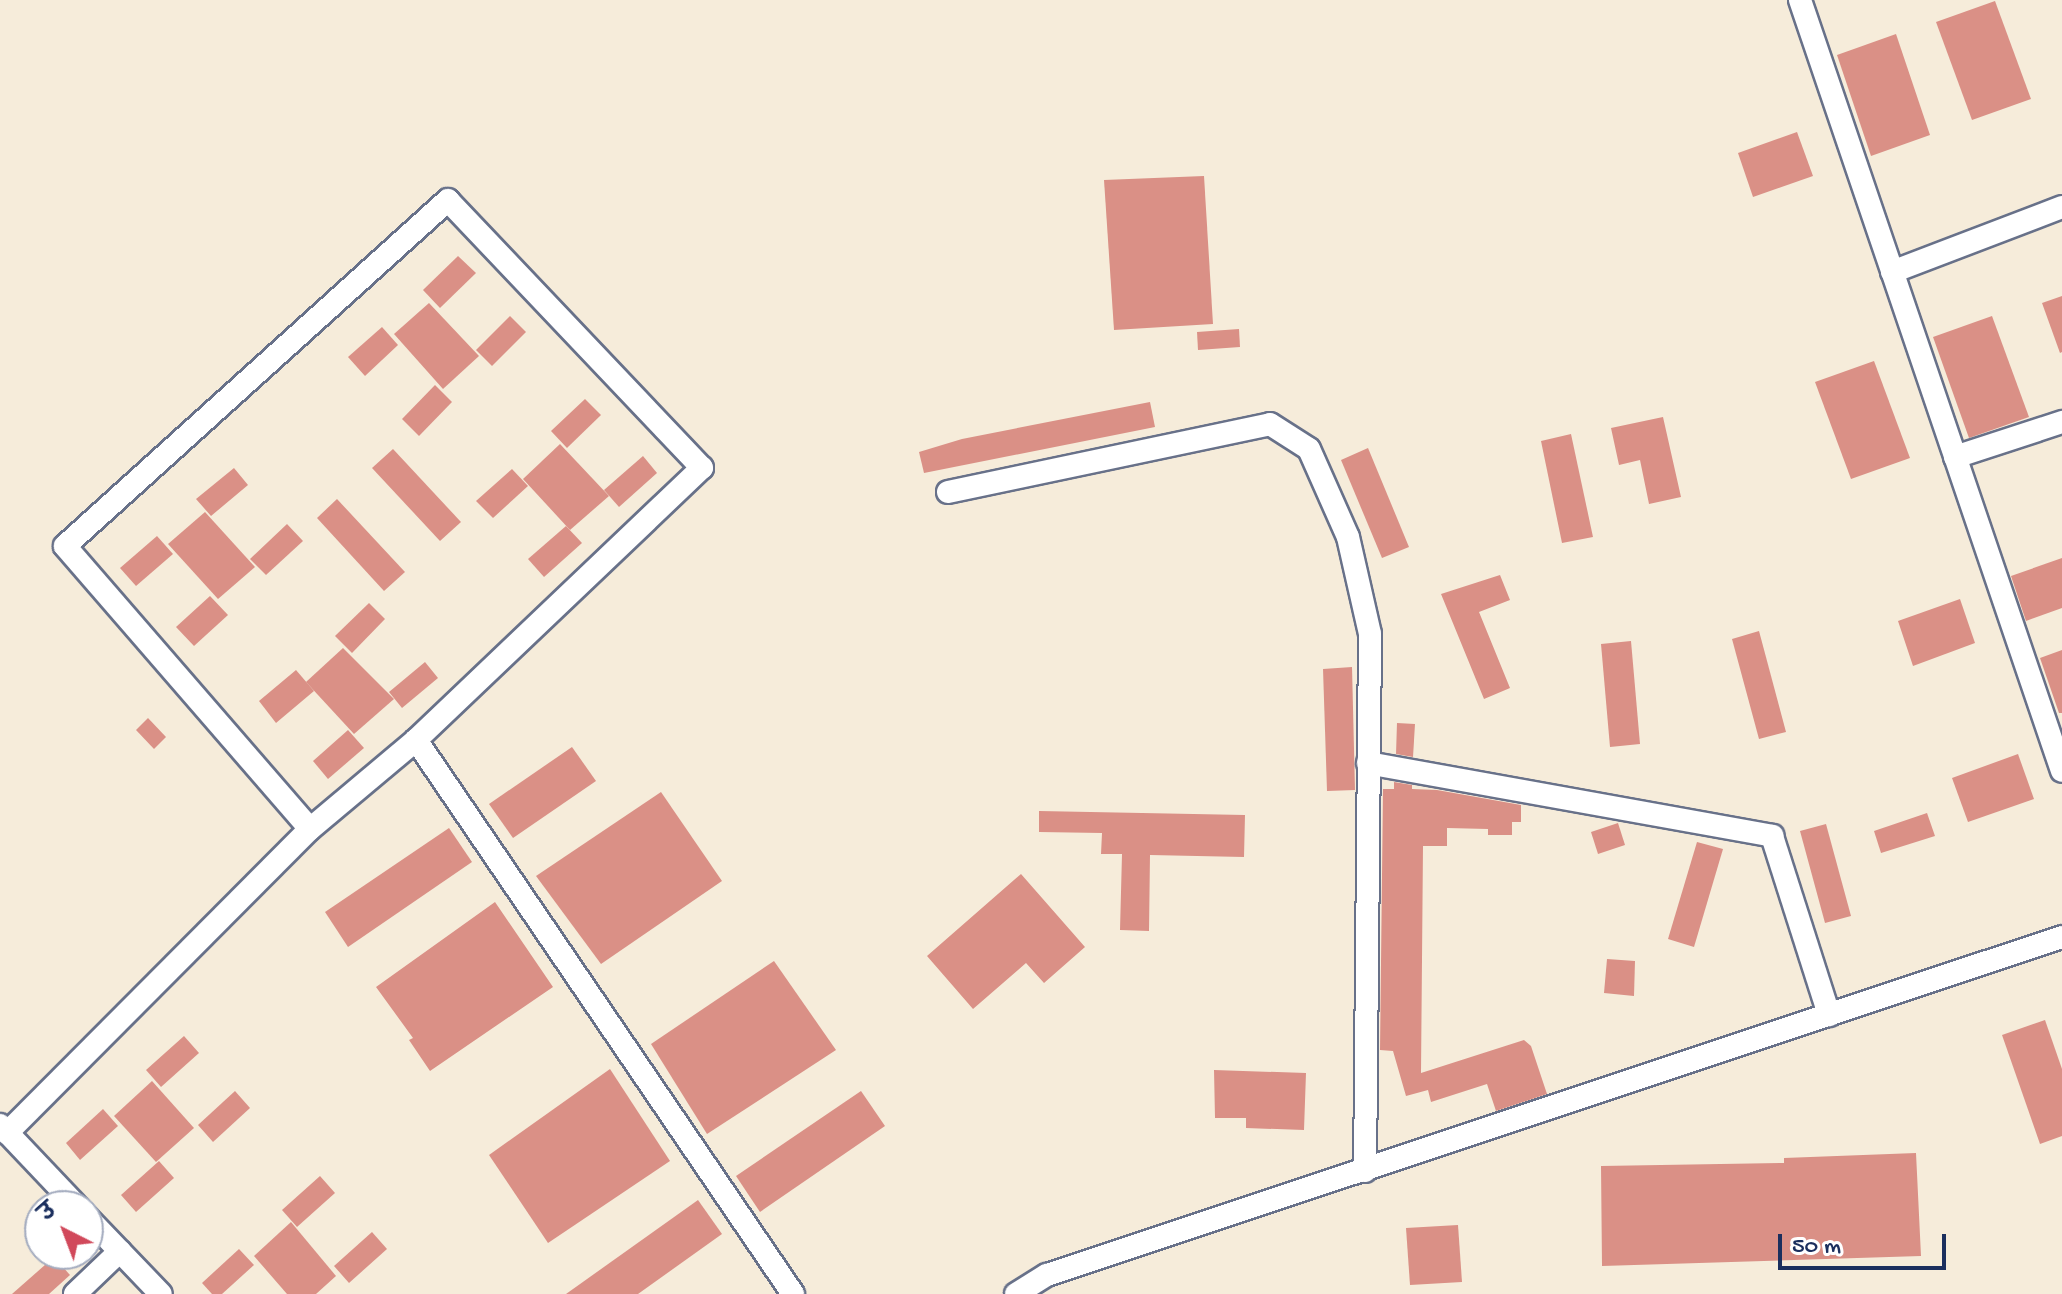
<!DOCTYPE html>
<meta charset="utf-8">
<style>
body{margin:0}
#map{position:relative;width:2062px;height:1294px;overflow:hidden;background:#f6ecda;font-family:"Gochi Hand","Playpen Sans Deva",sans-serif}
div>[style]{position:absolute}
.building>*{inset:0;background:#da9086}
.roads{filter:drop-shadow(2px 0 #687189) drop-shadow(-2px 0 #687189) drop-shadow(0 2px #687189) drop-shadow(0 -2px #687189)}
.minor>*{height:22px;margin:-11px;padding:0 11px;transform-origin:11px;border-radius:11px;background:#fff}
span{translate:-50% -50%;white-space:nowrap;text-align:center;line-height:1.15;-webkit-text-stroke:6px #fff;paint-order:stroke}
.north{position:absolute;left:24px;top:1190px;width:80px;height:80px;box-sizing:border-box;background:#fff;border:2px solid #a4acbf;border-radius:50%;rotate:318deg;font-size:22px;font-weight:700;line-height:32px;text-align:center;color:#1b2f5e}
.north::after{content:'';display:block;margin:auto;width:28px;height:36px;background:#d1495b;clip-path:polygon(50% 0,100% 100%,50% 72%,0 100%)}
.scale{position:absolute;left:1778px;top:1234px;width:168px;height:36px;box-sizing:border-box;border:4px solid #1b2f5e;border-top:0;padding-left:10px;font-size:24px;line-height:28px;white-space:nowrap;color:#1b2f5e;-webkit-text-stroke:6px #fff;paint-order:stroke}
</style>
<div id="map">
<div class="building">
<div style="clip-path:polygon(1995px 1px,2031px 99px,1972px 120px,1936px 22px)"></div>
<div style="clip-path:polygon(1896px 34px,1930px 135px,1871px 156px,1837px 55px)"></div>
<div style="clip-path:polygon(1797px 132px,1813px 176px,1753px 197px,1738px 153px)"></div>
<div style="clip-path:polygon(1204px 176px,1213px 324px,1114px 330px,1104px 180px)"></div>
<div style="clip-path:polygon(458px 256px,476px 273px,440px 308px,423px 290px)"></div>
<div style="clip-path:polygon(2062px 296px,2062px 352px,2060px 353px,2042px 303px)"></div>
<div style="clip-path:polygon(429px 303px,479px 356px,443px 389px,394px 334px)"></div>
<div style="clip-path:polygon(510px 316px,526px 332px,492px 366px,476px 350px)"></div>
<div style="clip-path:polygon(1992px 316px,2029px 417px,1969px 438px,1933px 337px)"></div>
<div style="clip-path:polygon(382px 327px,398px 345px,365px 376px,348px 357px)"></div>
<div style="clip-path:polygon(1239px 329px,1240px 347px,1198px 350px,1197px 332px)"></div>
<div style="clip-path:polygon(1874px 361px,1910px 458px,1851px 479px,1815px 382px)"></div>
<div style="clip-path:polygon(435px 385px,452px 402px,419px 436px,402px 419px)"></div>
<div style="clip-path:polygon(585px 399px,601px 415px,567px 448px,551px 431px)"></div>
<div style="clip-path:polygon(1150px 402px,1155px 427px,924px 473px,919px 452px,962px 439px)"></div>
<div style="clip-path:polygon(1663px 417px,1681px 497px,1649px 504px,1640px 460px,1619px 465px,1611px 428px)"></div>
<div style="clip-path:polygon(1571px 434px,1593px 537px,1562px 543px,1541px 441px)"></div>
<div style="clip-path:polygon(560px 444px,609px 496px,570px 530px,523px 479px)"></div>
<div style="clip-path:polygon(1368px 448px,1409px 547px,1382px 558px,1341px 460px)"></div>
<div style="clip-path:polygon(393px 449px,461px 522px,440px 541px,372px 468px)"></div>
<div style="clip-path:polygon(643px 456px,657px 473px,619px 507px,604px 490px)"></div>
<div style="clip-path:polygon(234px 468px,248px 485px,211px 516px,196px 499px)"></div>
<div style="clip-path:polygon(512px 469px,528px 486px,493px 518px,476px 501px)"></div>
<div style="clip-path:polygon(337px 499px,405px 572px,384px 591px,317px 518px)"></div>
<div style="clip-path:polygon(205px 512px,255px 567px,218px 599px,168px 544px)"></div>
<div style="clip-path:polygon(287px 524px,303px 541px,266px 575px,250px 559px)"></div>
<div style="clip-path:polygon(566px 526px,582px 543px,544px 577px,528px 559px)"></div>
<div style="clip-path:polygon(157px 536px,173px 554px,136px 586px,120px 568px)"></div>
<div style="clip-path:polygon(2062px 558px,2062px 608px,2026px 621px,2011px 576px)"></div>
<div style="clip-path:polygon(1500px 575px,1510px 600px,1479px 612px,1510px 688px,1484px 699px,1441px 594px)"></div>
<div style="clip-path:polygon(210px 596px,228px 615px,194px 646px,176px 627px)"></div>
<div style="clip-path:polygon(1960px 599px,1975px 643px,1913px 666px,1898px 621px)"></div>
<div style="clip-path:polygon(369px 603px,385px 619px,352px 653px,335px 636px)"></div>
<div style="clip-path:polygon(1759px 631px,1786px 732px,1759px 739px,1732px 639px)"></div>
<div style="clip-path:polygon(1631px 641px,1640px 744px,1610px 747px,1601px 644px)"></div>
<div style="clip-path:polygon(343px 648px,394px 699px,354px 734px,306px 682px)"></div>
<div style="clip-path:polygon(2062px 650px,2062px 713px,2059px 713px,2040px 658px)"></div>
<div style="clip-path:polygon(425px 662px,438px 678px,402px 708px,389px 692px)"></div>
<div style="clip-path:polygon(1352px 667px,1355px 790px,1327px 791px,1323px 669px)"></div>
<div style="clip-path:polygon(296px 670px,314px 691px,276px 723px,259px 701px)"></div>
<div style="clip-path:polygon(148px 718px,166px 737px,154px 749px,136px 730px)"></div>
<div style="clip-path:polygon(1397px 723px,1415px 724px,1413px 757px,1396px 754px)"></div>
<div style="clip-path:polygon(348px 730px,364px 748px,328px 779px,313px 761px)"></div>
<div style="clip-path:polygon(572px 747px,596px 781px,513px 838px,489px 804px)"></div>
<div style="clip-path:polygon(2018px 754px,2034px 799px,1968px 822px,1952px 778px)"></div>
<div style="clip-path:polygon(1394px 782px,1412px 785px,1412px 789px,1437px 790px,1521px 805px,1521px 822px,1512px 822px,1512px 835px,1488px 835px,1488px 829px,1447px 828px,1447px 846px,1423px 846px,1421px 1073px,1524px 1040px,1531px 1046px,1547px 1094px,1496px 1111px,1487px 1084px,1431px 1102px,1428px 1090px,1406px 1096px,1393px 1051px,1380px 1050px,1383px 789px,1394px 789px)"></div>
<div style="clip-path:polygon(661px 792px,722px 881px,601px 964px,536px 876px)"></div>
<div style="clip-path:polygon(1039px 811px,1245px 815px,1244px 857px,1150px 855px,1149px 931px,1120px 930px,1122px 854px,1101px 854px,1102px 833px,1039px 832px)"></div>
<div style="clip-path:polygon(1927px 813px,1935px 836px,1881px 853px,1874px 831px)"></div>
<div style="clip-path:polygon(1618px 823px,1625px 845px,1598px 854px,1591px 832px)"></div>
<div style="clip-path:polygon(1826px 824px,1851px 916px,1825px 923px,1800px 831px)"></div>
<div style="clip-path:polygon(449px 828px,472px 862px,348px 947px,325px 912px)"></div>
<div style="clip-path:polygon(1697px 842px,1723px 849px,1694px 947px,1668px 939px)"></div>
<div style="clip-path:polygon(1021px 874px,1085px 947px,1044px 983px,1026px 963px,973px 1009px,927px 956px)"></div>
<div style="clip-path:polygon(495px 902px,553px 987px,430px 1071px,409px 1040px,413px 1038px,376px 987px)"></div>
<div style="clip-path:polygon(1607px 959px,1635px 961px,1634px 996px,1604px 993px)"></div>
<div style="clip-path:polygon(774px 961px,836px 1050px,707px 1134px,651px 1044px)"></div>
<div style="clip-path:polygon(2045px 1020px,2062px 1069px,2062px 1136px,2040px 1144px,2002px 1035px)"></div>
<div style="clip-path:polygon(184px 1036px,199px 1053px,161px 1087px,146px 1070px)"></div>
<div style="clip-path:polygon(610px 1069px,670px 1161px,548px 1243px,489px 1155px)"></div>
<div style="clip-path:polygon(1214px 1070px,1306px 1073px,1304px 1130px,1246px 1128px,1246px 1118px,1215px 1118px)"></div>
<div style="clip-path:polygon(152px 1081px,194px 1128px,156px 1162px,114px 1116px)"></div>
<div style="clip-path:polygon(235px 1091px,250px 1108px,213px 1142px,198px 1125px)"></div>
<div style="clip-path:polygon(861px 1091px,885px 1126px,760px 1212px,736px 1176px)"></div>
<div style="clip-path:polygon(103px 1109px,118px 1126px,80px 1160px,66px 1143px)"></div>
<div style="clip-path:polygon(1916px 1153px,1921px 1256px,1602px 1266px,1601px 1166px,1784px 1163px,1784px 1158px)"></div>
<div style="clip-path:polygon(159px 1161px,174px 1178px,136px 1212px,121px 1195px)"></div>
<div style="clip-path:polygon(320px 1176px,335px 1193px,297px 1227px,282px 1210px)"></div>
<div style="clip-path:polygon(698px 1200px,722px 1234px,638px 1294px,566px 1294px)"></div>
<div style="clip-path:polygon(291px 1222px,336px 1276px,316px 1294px,287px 1294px,254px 1256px)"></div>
<div style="clip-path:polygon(1458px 1225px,1462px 1282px,1410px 1285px,1406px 1228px)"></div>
<div style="clip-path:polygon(372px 1232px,387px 1249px,349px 1283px,334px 1266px)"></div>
<div style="clip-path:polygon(239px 1249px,254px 1265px,222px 1294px,212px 1294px,202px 1283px)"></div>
<div style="clip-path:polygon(54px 1257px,70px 1275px,49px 1294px,12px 1294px)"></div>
</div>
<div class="roads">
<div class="minor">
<div style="left:1800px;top:0;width:814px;rotate:71.23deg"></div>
<div style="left:1892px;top:272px;width:182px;rotate:-20.9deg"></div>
<div style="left:1955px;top:457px;width:113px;rotate:-18.1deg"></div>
<div style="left:948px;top:492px;width:329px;rotate:-11.9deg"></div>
<div style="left:1270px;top:424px;width:46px;rotate:32.7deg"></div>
<div style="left:1309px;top:449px;width:96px;rotate:66.1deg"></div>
<div style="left:1348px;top:537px;width:99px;rotate:77.2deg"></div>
<div style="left:1370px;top:634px;width:537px;rotate:90.53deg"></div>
<div style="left:416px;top:740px;width:670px;rotate:55.76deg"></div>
<div style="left:1368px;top:763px;width:411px;rotate:10.2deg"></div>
<div style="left:1772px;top:836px;width:188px;rotate:72.3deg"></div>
<div style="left:0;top:1125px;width:112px;rotate:46.5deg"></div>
<div style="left:7px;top:1133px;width:429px;rotate:-45.1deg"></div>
<div style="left:310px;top:829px;width:138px;rotate:-40deg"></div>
<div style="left:416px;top:740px;width:395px;rotate:-43.6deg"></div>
<div style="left:702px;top:468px;width:369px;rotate:-133.5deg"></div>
<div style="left:448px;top:200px;width:516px;rotate:137.91deg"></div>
<div style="left:65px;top:546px;width:374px;rotate:49.1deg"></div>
<div style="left:88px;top:1218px;width:105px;rotate:46.2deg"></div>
<div style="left:75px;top:1294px;width:62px;rotate:-43.7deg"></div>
<div style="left:1016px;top:1294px;width:36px;rotate:-32deg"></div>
<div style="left:1047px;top:1275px;width:1070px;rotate:-18.42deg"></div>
</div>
</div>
<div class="north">उ</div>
<div class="scale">50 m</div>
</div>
